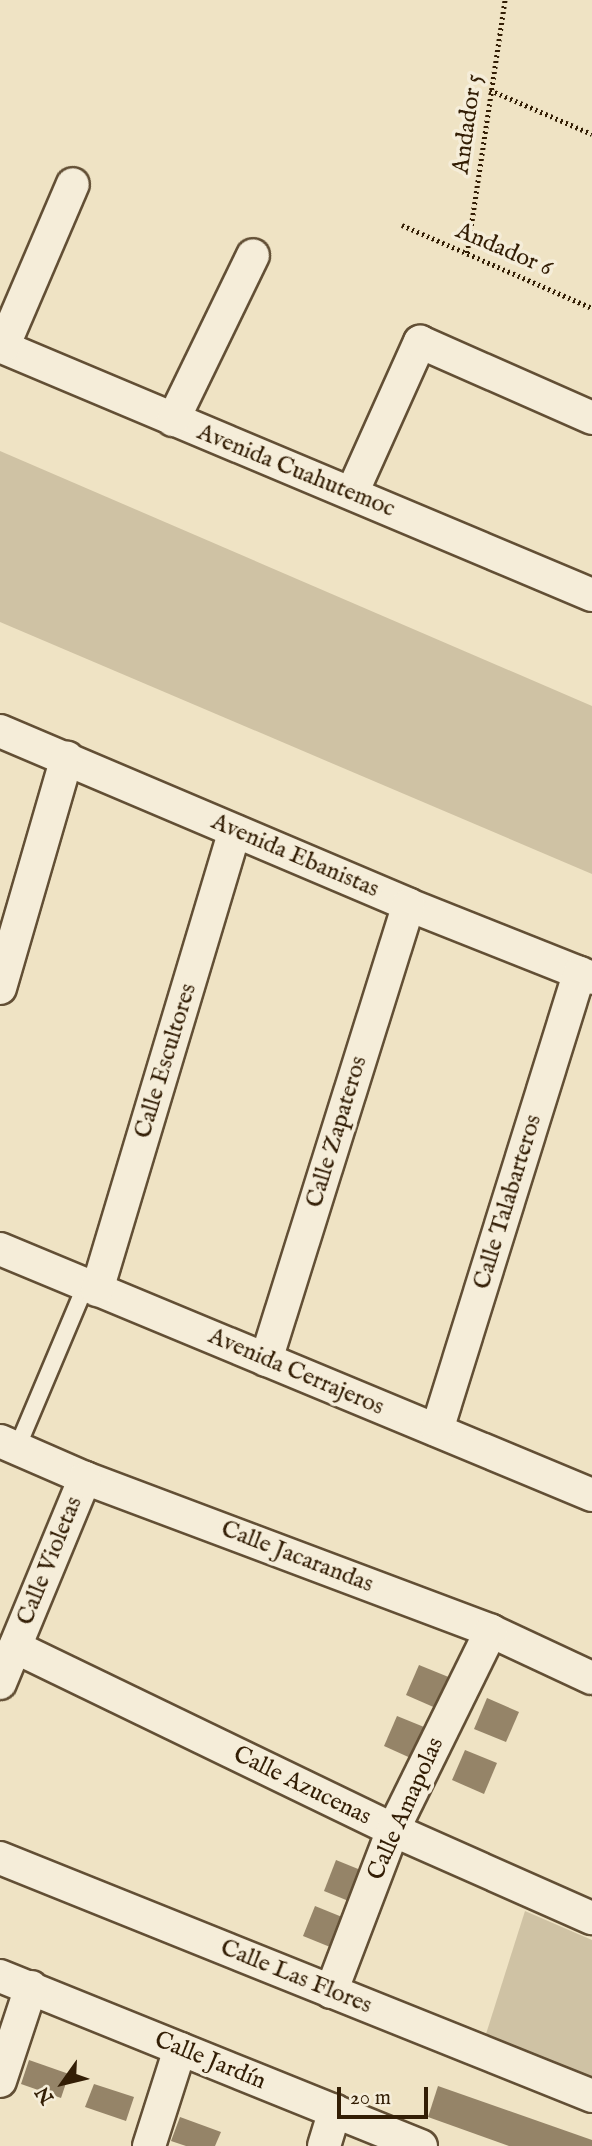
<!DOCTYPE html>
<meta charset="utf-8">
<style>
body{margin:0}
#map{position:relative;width:592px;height:2146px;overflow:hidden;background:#efe3c4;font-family:"IM FELL English",serif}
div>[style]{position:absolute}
.green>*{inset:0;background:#cfc2a4}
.building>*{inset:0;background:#958468}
.path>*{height:4.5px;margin-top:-2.25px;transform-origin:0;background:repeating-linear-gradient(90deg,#331e05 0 2px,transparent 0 5.5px)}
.roads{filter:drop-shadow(2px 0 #624f35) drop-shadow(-2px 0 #624f35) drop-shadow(0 2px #624f35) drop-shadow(0 -2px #624f35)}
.lane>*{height:16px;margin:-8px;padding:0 8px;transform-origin:8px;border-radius:8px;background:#f5edd9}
.street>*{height:32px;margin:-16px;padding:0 16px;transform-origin:16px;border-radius:16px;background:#f5edd9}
span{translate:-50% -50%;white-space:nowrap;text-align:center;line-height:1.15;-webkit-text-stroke:7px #f5edd9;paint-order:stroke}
.street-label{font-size:24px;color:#331e05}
.north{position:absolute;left:28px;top:2048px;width:70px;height:70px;-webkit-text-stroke:5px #f5edd9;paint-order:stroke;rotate:236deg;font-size:19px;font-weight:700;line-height:28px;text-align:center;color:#331e05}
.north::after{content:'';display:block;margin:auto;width:24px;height:32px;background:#331e05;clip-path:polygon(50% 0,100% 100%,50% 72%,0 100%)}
.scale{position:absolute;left:337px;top:2087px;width:91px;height:32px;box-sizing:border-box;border:4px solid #331e05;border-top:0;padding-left:9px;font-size:21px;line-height:24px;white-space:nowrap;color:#331e05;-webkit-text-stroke:5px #f5edd9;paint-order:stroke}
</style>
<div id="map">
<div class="green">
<div style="clip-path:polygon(0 451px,592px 706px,592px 874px,0 622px)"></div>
<div style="clip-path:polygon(525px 1911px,592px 1940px,592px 2080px,486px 2034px)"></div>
</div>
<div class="building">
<div style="clip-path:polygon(419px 1665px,451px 1678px,438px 1709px,406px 1695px)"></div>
<div style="clip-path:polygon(487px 1698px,519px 1712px,506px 1742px,474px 1729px)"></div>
<div style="clip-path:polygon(397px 1716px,429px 1729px,415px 1760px,384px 1746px)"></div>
<div style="clip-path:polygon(465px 1750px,497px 1763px,484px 1794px,452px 1780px)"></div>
<div style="clip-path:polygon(336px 1860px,368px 1873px,356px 1904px,324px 1891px)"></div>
<div style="clip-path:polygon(315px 1906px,347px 1919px,335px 1949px,303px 1936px)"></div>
<div style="clip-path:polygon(29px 2060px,69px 2074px,61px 2098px,21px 2084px)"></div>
<div style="clip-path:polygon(94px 2084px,134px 2097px,126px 2121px,85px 2107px)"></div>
<div style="clip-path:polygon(438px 2086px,592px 2140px,592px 2146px,509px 2146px,428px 2117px)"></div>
<div style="clip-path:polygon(180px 2117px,221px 2132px,215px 2146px,186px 2146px,171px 2141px)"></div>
</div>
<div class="path">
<div style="left:490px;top:90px;width:111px;rotate:23.3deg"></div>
<div style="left:402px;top:225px;width:207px;rotate:23.6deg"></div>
<div style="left:467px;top:253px;width:256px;rotate:-81.5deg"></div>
</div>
<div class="roads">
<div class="lane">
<div style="left:17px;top:1448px;width:177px;rotate:-67.1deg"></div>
</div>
<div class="street">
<div style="left:0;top:346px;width:642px;rotate:22.81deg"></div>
<div style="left:3px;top:347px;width:177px;rotate:-66.8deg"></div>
<div style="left:173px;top:420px;width:183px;rotate:-64.1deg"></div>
<div style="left:352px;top:493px;width:166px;rotate:-65.8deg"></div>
<div style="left:420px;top:342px;width:188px;rotate:23.8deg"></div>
<div style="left:0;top:731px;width:444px;rotate:23deg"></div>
<div style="left:409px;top:905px;width:197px;rotate:21.7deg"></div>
<div style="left:0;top:988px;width:240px;rotate:-73.8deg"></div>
<div style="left:0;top:1249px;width:641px;rotate:22.56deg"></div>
<div style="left:97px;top:1290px;width:479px;rotate:-73.3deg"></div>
<div style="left:266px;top:1360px;width:477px;rotate:-72.6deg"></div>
<div style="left:437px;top:1430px;width:479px;rotate:-72.7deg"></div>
<div style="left:0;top:1441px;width:93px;rotate:23.5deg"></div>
<div style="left:85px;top:1478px;width:434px;rotate:20.6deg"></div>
<div style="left:491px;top:1631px;width:111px;rotate:25deg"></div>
<div style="left:15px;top:1647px;width:420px;rotate:25.8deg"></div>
<div style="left:393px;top:1830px;width:218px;rotate:23.9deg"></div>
<div style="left:0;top:1683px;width:222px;rotate:-67.5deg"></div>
<div style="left:0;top:1858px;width:638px;rotate:21.9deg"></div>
<div style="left:0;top:1976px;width:454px;rotate:22deg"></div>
<div style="left:331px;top:1992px;width:173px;rotate:-69.1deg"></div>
<div style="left:393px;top:1830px;width:222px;rotate:-63.8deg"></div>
<div style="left:0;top:2081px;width:99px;rotate:-71.7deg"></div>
<div style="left:149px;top:2146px;width:102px;rotate:-72.3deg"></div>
<div style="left:324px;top:2146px;width:37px;rotate:-73deg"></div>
</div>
</div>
<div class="street-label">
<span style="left:468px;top:124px;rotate:-82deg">Andador 5</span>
<span style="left:504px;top:250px;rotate:23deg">Andador 6</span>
<span style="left:296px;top:471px;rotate:22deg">Avenida Cuahutemoc</span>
<span style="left:295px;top:856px;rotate:23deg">Avenida Ebanistas</span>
<span style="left:166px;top:1061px;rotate:-73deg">Calle Escultores</span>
<span style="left:337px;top:1132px;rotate:-73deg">Calle Zapateros</span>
<span style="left:508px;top:1202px;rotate:-73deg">Calle Talabarteros</span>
<span style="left:296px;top:1372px;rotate:23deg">Avenida Cerrajeros</span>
<span style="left:297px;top:1557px;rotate:21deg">Calle Jacarandas</span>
<span style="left:50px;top:1561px;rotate:-68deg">Calle Violetas</span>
<span style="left:302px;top:1786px;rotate:26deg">Calle Azucenas</span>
<span style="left:406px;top:1809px;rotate:-66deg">Calle Amapolas</span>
<span style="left:296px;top:1977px;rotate:22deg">Calle Las Flores</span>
<span style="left:210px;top:2061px;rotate:22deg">Calle Jardín</span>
</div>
<div class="north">N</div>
<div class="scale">20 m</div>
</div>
